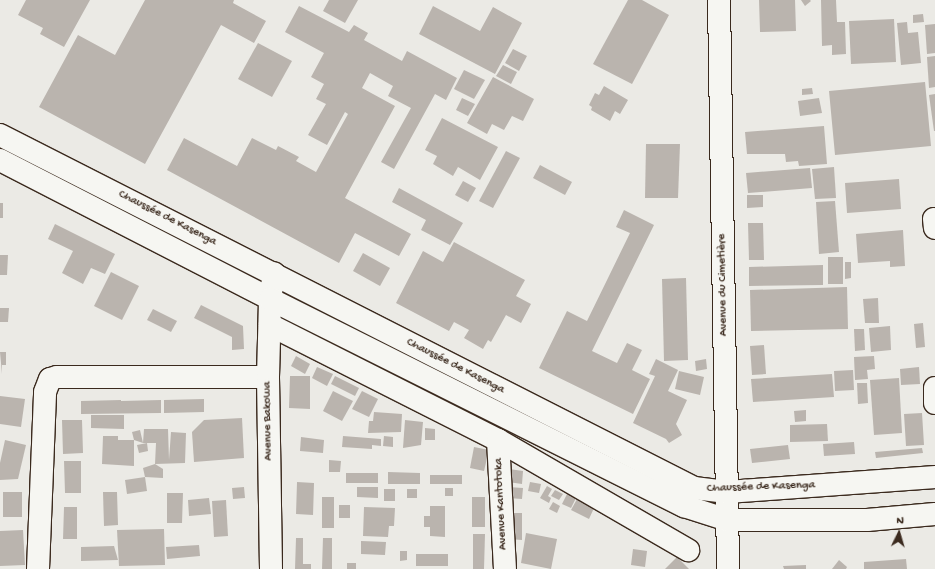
<!DOCTYPE html>
<meta charset="utf-8">
<style>
body{margin:0}
#map{position:relative;width:935px;height:569px;overflow:hidden;background:#ebeae5;font-family:"Gochi Hand",sans-serif}
div>[style]{position:absolute}
.building>*{inset:0;background:#bab4ae}
.roads{filter:drop-shadow(1px 0 #3b2a1e) drop-shadow(-1px 0 #3b2a1e) drop-shadow(0 1px #3b2a1e) drop-shadow(0 -1px #3b2a1e)}
.minor>*{height:22px;margin:-11px;padding:0 11px;transform-origin:11px;border-radius:11px;background:#f6f6f2}
.major>*{height:22px;margin:-11px;padding:0 11px;transform-origin:11px;border-radius:11px;background:#f6f6f2}
span{translate:-50% -50%;white-space:nowrap;text-align:center;line-height:1.15;-webkit-text-stroke:4px #f6f6f2;paint-order:stroke}
.street-label{font-size:12px;color:#3b2a1e}
.north{position:absolute;left:879px;top:513px;width:40px;height:40px;-webkit-text-stroke:3px #f6f6f2;paint-order:stroke;rotate:5deg;font-size:11px;font-weight:700;line-height:16px;text-align:center;color:#3b2a1e}
.north::after{content:'';display:block;margin:auto;width:14px;height:18px;background:#3b2a1e;clip-path:polygon(50% 0,100% 100%,50% 72%,0 100%)}
</style>
<div id="map">
<div class="building">
<div style="clip-path:polygon(26px 0,90px 0,64px 47px,40px 34px,43px 28px,18px 15px)"></div>
<div style="clip-path:polygon(145px 0,234px 0,233px 3px,266px 21px,254px 43px,221px 25px,145px 164px,39px 107px,78px 35px,115px 55px)"></div>
<div style="clip-path:polygon(329px 0,358px 0,345px 23px,323px 11px)"></div>
<div style="clip-path:polygon(628px 0,642px 0,669px 15px,632px 84px,593px 64px)"></div>
<div style="clip-path:polygon(759px 0,795px 0,796px 31px,760px 32px)"></div>
<div style="clip-path:polygon(801px 0,810px 0,811px 1px,805px 6px)"></div>
<div style="clip-path:polygon(821px 0,836px 0,837px 22px,845px 22px,846px 54px,832px 55px,832px 45px,822px 46px)"></div>
<div style="clip-path:polygon(299px 6px,349px 32px,354px 25px,368px 33px,364px 40px,402px 61px,407px 51px,457px 78px,446px 100px,435px 94px,394px 169px,381px 162px,411px 108px,388px 96px,393px 86px,370px 73px,362px 88px,395px 106px,345px 198px,411px 234px,399px 256px,355px 233px,339px 263px,167px 170px,184px 138px,237px 166px,252px 138px,276px 150px,278px 146px,299px 157px,296px 161px,316px 172px,348px 114px,345px 112px,327px 145px,308px 135px,326px 104px,316px 99px,324px 84px,311px 77px,324px 53px,285px 32px)"></div>
<div style="clip-path:polygon(433px 6px,480px 31px,493px 7px,522px 23px,495px 74px,419px 34px)"></div>
<div style="clip-path:polygon(923px 14px,924px 22px,913px 23px,913px 15px)"></div>
<div style="clip-path:polygon(894px 19px,896px 62px,851px 64px,849px 21px)"></div>
<div style="clip-path:polygon(907px 22px,908px 33px,918px 32px,921px 63px,901px 65px,897px 23px)"></div>
<div style="clip-path:polygon(935px 24px,935px 53px,927px 54px,925px 25px)"></div>
<div style="clip-path:polygon(258px 43px,292px 61px,272px 97px,238px 79px)"></div>
<div style="clip-path:polygon(513px 49px,527px 56px,519px 71px,505px 63px)"></div>
<div style="clip-path:polygon(935px 56px,935px 87px,929px 88px,927px 57px)"></div>
<div style="clip-path:polygon(503px 65px,517px 72px,511px 84px,496px 76px)"></div>
<div style="clip-path:polygon(464px 70px,485px 80px,474px 99px,454px 89px)"></div>
<div style="clip-path:polygon(493px 77px,534px 99px,523px 121px,512px 116px,504px 130px,492px 124px,487px 134px,467px 123px)"></div>
<div style="clip-path:polygon(925px 82px,931px 146px,835px 155px,829px 91px)"></div>
<div style="clip-path:polygon(604px 86px,628px 100px,620px 114px,615px 111px,610px 121px,591px 110px,592px 107px,589px 105px,595px 93px,599px 95px)"></div>
<div style="clip-path:polygon(812px 88px,813px 94px,802px 95px,802px 89px)"></div>
<div style="clip-path:polygon(935px 94px,935px 131px,934px 131px,929px 95px)"></div>
<div style="clip-path:polygon(462px 98px,475px 104px,468px 116px,456px 110px)"></div>
<div style="clip-path:polygon(819px 98px,822px 113px,800px 116px,798px 101px)"></div>
<div style="clip-path:polygon(442px 118px,498px 147px,480px 180px,458px 167px,453px 176px,433px 164px,437px 156px,425px 150px)"></div>
<div style="clip-path:polygon(824px 126px,827px 164px,799px 166px,798px 161px,786px 162px,785px 154px,747px 154px,745px 132px)"></div>
<div style="clip-path:polygon(646px 144px,680px 144px,678px 198px,645px 198px)"></div>
<div style="clip-path:polygon(506px 151px,520px 158px,493px 208px,479px 201px)"></div>
<div style="clip-path:polygon(540px 165px,572px 182px,565px 195px,533px 178px)"></div>
<div style="clip-path:polygon(834px 167px,836px 198px,815px 199px,812px 169px)"></div>
<div style="clip-path:polygon(810px 168px,812px 188px,748px 193px,746px 173px)"></div>
<div style="clip-path:polygon(899px 179px,901px 209px,847px 213px,845px 183px)"></div>
<div style="clip-path:polygon(463px 181px,476px 188px,468px 202px,455px 195px)"></div>
<div style="clip-path:polygon(399px 188px,463px 223px,450px 245px,421px 230px,426px 220px,392px 202px)"></div>
<div style="clip-path:polygon(747px 195px,763px 195px,763px 207px,747px 208px)"></div>
<div style="clip-path:polygon(835px 201px,839px 252px,819px 254px,816px 202px)"></div>
<div style="clip-path:polygon(0 203px,3px 203px,3px 218px,0 218px)"></div>
<div style="clip-path:polygon(624px 210px,654px 225px,592px 351px,617px 363px,627px 343px,642px 350px,632px 370px,650px 379px,633px 414px,539px 368px,567px 311px,587px 321px,630px 233px,616px 227px)"></div>
<div style="clip-path:polygon(748px 223px,763px 223px,764px 260px,749px 260px)"></div>
<div style="clip-path:polygon(55px 224px,115px 254px,105px 274px,91px 268px,83px 284px,62px 273px,73px 251px,48px 239px)"></div>
<div style="clip-path:polygon(903px 230px,905px 266px,890px 267px,890px 261px,858px 263px,856px 234px)"></div>
<div style="clip-path:polygon(454px 242px,525px 280px,516px 296px,531px 304px,521px 323px,506px 315px,491px 342px,488px 340px,483px 349px,464px 338px,469px 330px,454px 322px,449px 331px,396px 303px,423px 251px,443px 262px)"></div>
<div style="clip-path:polygon(363px 253px,390px 268px,380px 286px,353px 271px)"></div>
<div style="clip-path:polygon(0 255px,8px 255px,7px 275px,0 275px)"></div>
<div style="clip-path:polygon(828px 257px,843px 257px,843px 284px,828px 284px)"></div>
<div style="clip-path:polygon(845px 262px,851px 262px,851px 278px,845px 279px)"></div>
<div style="clip-path:polygon(823px 265px,823px 285px,749px 286px,749px 267px)"></div>
<div style="clip-path:polygon(111px 272px,139px 286px,122px 320px,94px 306px)"></div>
<div style="clip-path:polygon(686px 278px,688px 360px,664px 361px,662px 279px)"></div>
<div style="clip-path:polygon(847px 287px,848px 329px,751px 331px,750px 290px)"></div>
<div style="clip-path:polygon(878px 298px,879px 323px,865px 323px,863px 299px)"></div>
<div style="clip-path:polygon(201px 305px,243px 326px,244px 349px,232px 350px,232px 337px,194px 318px)"></div>
<div style="clip-path:polygon(0 308px,9px 308px,8px 322px,0 322px)"></div>
<div style="clip-path:polygon(153px 309px,177px 321px,171px 332px,147px 320px)"></div>
<div style="clip-path:polygon(923px 323px,925px 347px,916px 348px,914px 324px)"></div>
<div style="clip-path:polygon(890px 326px,891px 350px,871px 352px,869px 328px)"></div>
<div style="clip-path:polygon(854px 329px,864px 329px,865px 350px,855px 351px)"></div>
<div style="clip-path:polygon(764px 345px,766px 374px,752px 375px,750px 346px)"></div>
<div style="clip-path:polygon(0 352px,6px 352px,6px 365px,2px 365px,2px 374px)"></div>
<div style="clip-path:polygon(296px 356px,310px 364px,305px 374px,291px 366px)"></div>
<div style="clip-path:polygon(874px 356px,875px 369px,867px 370px,868px 379px,855px 380px,854px 357px)"></div>
<div style="clip-path:polygon(656px 359px,678px 370px,668px 391px,687px 400px,676px 424px,682px 435px,669px 443px,666px 439px,633px 423px,655px 376px,649px 374px)"></div>
<div style="clip-path:polygon(706px 359px,707px 369px,696px 371px,695px 361px)"></div>
<div style="clip-path:polygon(317px 367px,333px 374px,327px 386px,312px 378px)"></div>
<div style="clip-path:polygon(919px 367px,920px 384px,901px 385px,900px 369px)"></div>
<div style="clip-path:polygon(853px 370px,854px 390px,835px 391px,834px 371px)"></div>
<div style="clip-path:polygon(679px 371px,704px 377px,700px 395px,675px 389px)"></div>
<div style="clip-path:polygon(832px 374px,834px 397px,753px 402px,751px 379px)"></div>
<div style="clip-path:polygon(290px 376px,310px 376px,310px 409px,289px 408px)"></div>
<div style="clip-path:polygon(335px 376px,359px 388px,355px 396px,331px 384px)"></div>
<div style="clip-path:polygon(899px 378px,902px 433px,874px 435px,870px 380px)"></div>
<div style="clip-path:polygon(857px 383px,867px 383px,868px 403px,858px 404px)"></div>
<div style="clip-path:polygon(333px 391px,353px 401px,342px 421px,323px 411px)"></div>
<div style="clip-path:polygon(362px 391px,378px 399px,369px 417px,352px 409px)"></div>
<div style="clip-path:polygon(0 396px,25px 399px,21px 427px,0 424px)"></div>
<div style="clip-path:polygon(204px 399px,204px 412px,164px 413px,164px 400px)"></div>
<div style="clip-path:polygon(121px 400px,121px 408px,121px 401px,161px 400px,161px 413px,81px 414px,81px 401px)"></div>
<div style="clip-path:polygon(806px 410px,806px 421px,795px 422px,794px 411px)"></div>
<div style="clip-path:polygon(374px 412px,402px 414px,401px 432px,368px 433px,369px 421px,373px 421px)"></div>
<div style="clip-path:polygon(922px 413px,924px 445px,906px 446px,904px 414px)"></div>
<div style="clip-path:polygon(91px 415px,124px 415px,124px 429px,91px 428px)"></div>
<div style="clip-path:polygon(242px 418px,244px 458px,194px 462px,192px 432px,204px 420px)"></div>
<div style="clip-path:polygon(62px 420px,82px 420px,83px 453px,63px 454px)"></div>
<div style="clip-path:polygon(405px 420px,423px 422px,421px 445px,403px 448px)"></div>
<div style="clip-path:polygon(827px 424px,828px 441px,790px 442px,790px 425px)"></div>
<div style="clip-path:polygon(425px 428px,435px 429px,435px 440px,425px 440px)"></div>
<div style="clip-path:polygon(144px 429px,168px 429px,169px 460px,171px 432px,186px 433px,185px 463px,155px 464px,156px 443px,143px 443px)"></div>
<div style="clip-path:polygon(140px 430px,143px 443px,134px 440px,134px 466px,102px 464px,103px 436px,118px 436px,118px 440px,134px 440px,132px 432px)"></div>
<div style="clip-path:polygon(343px 436px,381px 439px,381px 446px,372px 445px,372px 449px,342px 447px)"></div>
<div style="clip-path:polygon(384px 436px,393px 437px,393px 447px,383px 446px)"></div>
<div style="clip-path:polygon(301px 437px,324px 440px,323px 453px,300px 451px)"></div>
<div style="clip-path:polygon(5px 440px,26px 445px,18px 479px,0 480px,0 463px)"></div>
<div style="clip-path:polygon(854px 442px,855px 454px,824px 456px,823px 444px)"></div>
<div style="clip-path:polygon(147px 443px,148px 451px,139px 453px,137px 445px)"></div>
<div style="clip-path:polygon(788px 445px,790px 459px,752px 463px,750px 449px)"></div>
<div style="clip-path:polygon(474px 447px,489px 450px,484px 471px,470px 468px)"></div>
<div style="clip-path:polygon(922px 448px,923px 453px,876px 458px,875px 452px)"></div>
<div style="clip-path:polygon(329px 460px,341px 461px,340px 472px,329px 472px)"></div>
<div style="clip-path:polygon(64px 461px,81px 461px,81px 493px,65px 493px)"></div>
<div style="clip-path:polygon(155px 464px,163px 469px,163px 478px,145px 477px,143px 468px)"></div>
<div style="clip-path:polygon(509px 469px,523px 471px,522px 484px,508px 482px)"></div>
<div style="clip-path:polygon(388px 472px,420px 473px,420px 484px,388px 484px)"></div>
<div style="clip-path:polygon(346px 473px,378px 473px,378px 483px,346px 483px)"></div>
<div style="clip-path:polygon(430px 475px,462px 475px,462px 484px,430px 484px)"></div>
<div style="clip-path:polygon(145px 477px,147px 491px,127px 494px,125px 480px)"></div>
<div style="clip-path:polygon(297px 482px,314px 483px,313px 515px,296px 514px)"></div>
<div style="clip-path:polygon(530px 482px,541px 484px,539px 493px,528px 491px)"></div>
<div style="clip-path:polygon(547px 486px,552px 489px,548px 496px,551px 498px,549px 503px,540px 498px)"></div>
<div style="clip-path:polygon(244px 487px,245px 498px,233px 499px,232px 488px)"></div>
<div style="clip-path:polygon(357px 487px,378px 487px,378px 498px,357px 497px)"></div>
<div style="clip-path:polygon(508px 487px,523px 488px,522px 499px,507px 498px)"></div>
<div style="clip-path:polygon(445px 488px,453px 488px,453px 496px,445px 496px)"></div>
<div style="clip-path:polygon(384px 489px,395px 489px,395px 501px,384px 501px)"></div>
<div style="clip-path:polygon(407px 489px,417px 489px,417px 498px,407px 498px)"></div>
<div style="clip-path:polygon(555px 490px,563px 494px,559px 500px,551px 496px)"></div>
<div style="clip-path:polygon(3px 492px,22px 492px,22px 517px,3px 517px)"></div>
<div style="clip-path:polygon(103px 492px,117px 492px,118px 525px,104px 526px)"></div>
<div style="clip-path:polygon(167px 493px,183px 493px,182px 523px,167px 523px)"></div>
<div style="clip-path:polygon(567px 494px,576px 498px,571px 508px,562px 504px)"></div>
<div style="clip-path:polygon(322px 497px,334px 497px,334px 528px,322px 528px)"></div>
<div style="clip-path:polygon(472px 497px,485px 497px,485px 527px,472px 527px)"></div>
<div style="clip-path:polygon(209px 498px,211px 514px,189px 516px,188px 500px)"></div>
<div style="clip-path:polygon(577px 499px,594px 508px,589px 519px,571px 510px)"></div>
<div style="clip-path:polygon(226px 500px,228px 536px,214px 537px,212px 501px)"></div>
<div style="clip-path:polygon(553px 502px,560px 506px,557px 513px,549px 509px)"></div>
<div style="clip-path:polygon(339px 505px,350px 505px,350px 518px,339px 518px)"></div>
<div style="clip-path:polygon(430px 506px,445px 506px,445px 537px,430px 536px,430px 527px,424px 527px,424px 516px,430px 516px)"></div>
<div style="clip-path:polygon(64px 507px,77px 507px,77px 539px,63px 539px)"></div>
<div style="clip-path:polygon(364px 507px,395px 508px,394px 526px,389px 526px,388px 537px,363px 536px)"></div>
<div style="clip-path:polygon(509px 513px,522px 513px,522px 540px,509px 539px)"></div>
<div style="clip-path:polygon(164px 529px,165px 565px,119px 566px,117px 530px)"></div>
<div style="clip-path:polygon(23px 530px,25px 565px,0 566px,0 531px)"></div>
<div style="clip-path:polygon(526px 533px,557px 539px,551px 569px,521px 563px)"></div>
<div style="clip-path:polygon(473px 534px,485px 534px,484px 569px,473px 569px)"></div>
<div style="clip-path:polygon(296px 538px,303px 538px,303px 564px,311px 564px,311px 569px,295px 569px)"></div>
<div style="clip-path:polygon(323px 538px,332px 538px,332px 569px,322px 569px)"></div>
<div style="clip-path:polygon(361px 541px,386px 542px,385px 555px,361px 554px)"></div>
<div style="clip-path:polygon(199px 545px,200px 556px,167px 559px,166px 547px)"></div>
<div style="clip-path:polygon(114px 546px,118px 560px,81px 561px,81px 547px)"></div>
<div style="clip-path:polygon(633px 549px,647px 551px,645px 567px,631px 565px)"></div>
<div style="clip-path:polygon(400px 551px,407px 551px,407px 560px,400px 561px)"></div>
<div style="clip-path:polygon(416px 554px,448px 554px,448px 566px,416px 566px)"></div>
<div style="clip-path:polygon(677px 557px,689px 569px,665px 569px)"></div>
<div style="clip-path:polygon(906px 559px,907px 569px,864px 569px,864px 562px)"></div>
<div style="clip-path:polygon(839px 560px,847px 567px,846px 569px,832px 569px)"></div>
<div style="clip-path:polygon(347px 563px,356px 563px,356px 569px,347px 569px)"></div>
<div style="clip-path:polygon(806px 565px,806px 569px,784px 569px,783px 566px)"></div>
</div>
<div class="roads">
<div class="minor">
<div style="left:719px;top:0;width:569px;rotate:89.09deg"></div>
<div style="left:934px;top:219px;width:9px;rotate:84deg"></div>
<div style="left:270px;top:325px;width:255px;rotate:26.8deg"></div>
<div style="left:498px;top:440px;width:220px;rotate:30.1deg"></div>
<div style="left:935px;top:388px;width:15px;rotate:90deg"></div>
<div style="left:498px;top:440px;width:129px;rotate:86.9deg"></div>
<div style="left:38px;top:569px;width:177px;rotate:-87.7deg"></div>
<div style="left:45px;top:392px;width:14px;rotate:-69deg"></div>
<div style="left:50px;top:379px;width:7px;rotate:-16deg"></div>
<div style="left:57px;top:377px;width:211px"></div>
<div style="left:271px;top:569px;width:192px;rotate:-90.9deg"></div>
<div style="left:268px;top:377px;width:78px;rotate:-88.5deg"></div>
<div style="left:270px;top:299px;width:26px;rotate:-81deg"></div>
</div>
<div class="major">
<div style="left:0;top:135px;width:779px;rotate:26.96deg"></div>
<div style="left:694px;top:488px;width:33px;rotate:7deg"></div>
<div style="left:727px;top:492px;width:209px;rotate:-4.1deg"></div>
<div style="left:0;top:160px;width:304px;rotate:27.2deg"></div>
<div style="left:270px;top:299px;width:463px;rotate:26.6deg"></div>
<div style="left:684px;top:506px;width:46px;rotate:17.7deg"></div>
<div style="left:728px;top:520px;width:139px"></div>
<div style="left:867px;top:520px;width:68px;rotate:-5deg"></div>
</div>
</div>
<div class="street-label">
<span style="left:167px;top:219px;rotate:27deg">Chaussée de Kasenga</span>
<span style="left:724px;top:285px;rotate:-91deg">Avenue du Cimetière</span>
<span style="left:455px;top:367px;rotate:27deg">Chaussée de Kasenga</span>
<span style="left:269px;top:421px;rotate:-91deg">Avenue Bakowa</span>
<span style="left:761px;top:488px;rotate:-2deg">Chaussée de Kasenga</span>
<span style="left:502px;top:504px;rotate:-93deg">Avenue Kantotoka</span>
</div>
<div class="north">N</div>
</div>
